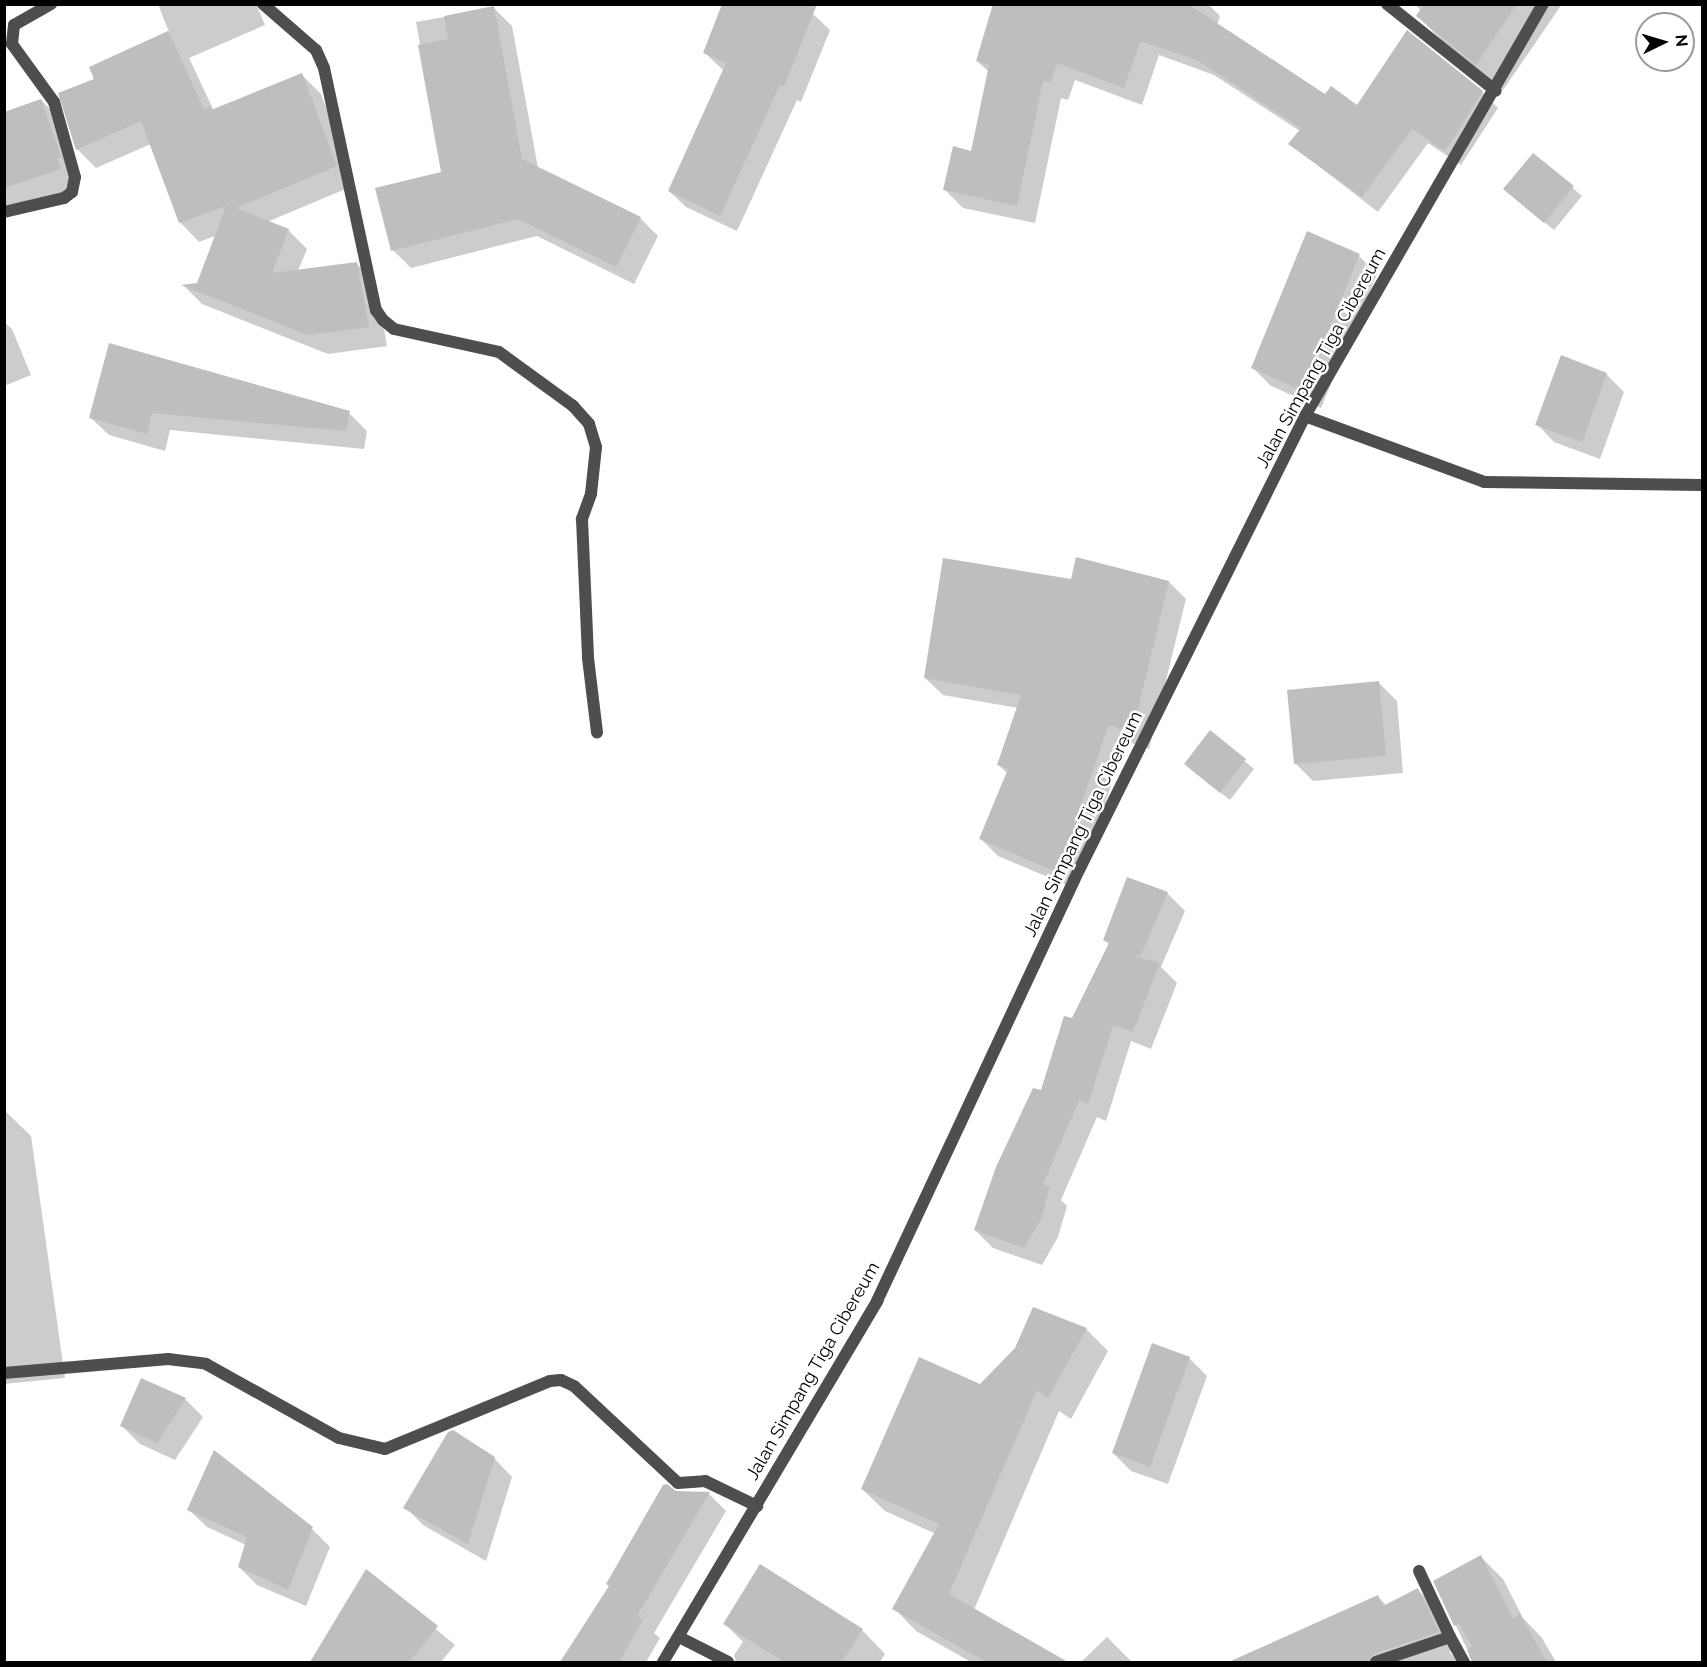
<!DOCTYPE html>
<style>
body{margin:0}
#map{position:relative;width:1707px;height:1667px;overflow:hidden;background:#fff;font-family:Raleway,sans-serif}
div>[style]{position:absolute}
.shadow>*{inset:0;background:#0003}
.building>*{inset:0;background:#bebebe}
.service>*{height:12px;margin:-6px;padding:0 6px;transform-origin:6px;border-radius:6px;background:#4e4e4e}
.minor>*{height:12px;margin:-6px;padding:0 6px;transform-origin:6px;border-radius:6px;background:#4e4e4e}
span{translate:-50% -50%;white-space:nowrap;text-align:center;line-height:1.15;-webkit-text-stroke:5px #fff;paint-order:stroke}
.street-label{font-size:18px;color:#000}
.frame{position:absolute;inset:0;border:6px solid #000;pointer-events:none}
.north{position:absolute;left:1635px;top:12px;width:60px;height:60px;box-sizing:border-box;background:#fff;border:2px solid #999;border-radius:50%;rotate:85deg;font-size:16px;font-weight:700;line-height:24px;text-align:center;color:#000}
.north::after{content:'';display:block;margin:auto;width:21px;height:27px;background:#000;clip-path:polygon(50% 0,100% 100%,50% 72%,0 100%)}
</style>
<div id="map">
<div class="shadow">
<div style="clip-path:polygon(158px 4px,256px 4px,265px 25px,189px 58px,214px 111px,302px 75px,321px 94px,355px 185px,267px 222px,288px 230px,307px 249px,298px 271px,357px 264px,376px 283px,387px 346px,328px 354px,202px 304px,184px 286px,199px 284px,217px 235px,199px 242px,180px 222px,151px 144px,96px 168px,77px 149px,96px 80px,91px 68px,169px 32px)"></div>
<div style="clip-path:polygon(791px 4px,813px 14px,830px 30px,801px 102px,797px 100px,737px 231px,686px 207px,669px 191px,724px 71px,705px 53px)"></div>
<div style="clip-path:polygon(1159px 4px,1208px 4px,1220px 16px,1217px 25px,1325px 96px,1357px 107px,1482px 92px,1498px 108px,1461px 165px,1428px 143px,1378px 212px,1290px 144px,1300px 131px,1214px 75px,1159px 55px,1142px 105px,1075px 80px,1068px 100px,1061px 98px,1035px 223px,963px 208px,945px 190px,972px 152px,989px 72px,977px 61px)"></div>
<div style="clip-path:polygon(1415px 4px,1562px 4px,1503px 90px,1444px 43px,1418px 16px,1421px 11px)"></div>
<div style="clip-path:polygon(494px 8px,512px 26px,538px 168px,640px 218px,658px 236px,634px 284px,537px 236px,411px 268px,393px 250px,443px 173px,416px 22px)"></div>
<div style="clip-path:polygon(41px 100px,59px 118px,78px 187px,4px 212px,4px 114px)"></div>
<div style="clip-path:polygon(1534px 155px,1582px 196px,1554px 230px,1514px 198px)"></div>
<div style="clip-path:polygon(1359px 256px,1377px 274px,1321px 408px,1271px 386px,1253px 368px)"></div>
<div style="clip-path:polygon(4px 322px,12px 329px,31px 375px,4px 386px)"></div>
<div style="clip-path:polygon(110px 344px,349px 413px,367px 431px,364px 449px,170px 430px,165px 451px,109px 435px,91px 418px)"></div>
<div style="clip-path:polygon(1606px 374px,1624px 392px,1600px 459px,1554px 442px,1537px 424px)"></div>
<div style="clip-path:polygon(1072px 580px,1169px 582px,1186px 599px,1149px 749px,1126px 741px,1076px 889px,998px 856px,981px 839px,1008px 774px,999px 765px,1018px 708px,943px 695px,925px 678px)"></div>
<div style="clip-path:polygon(1379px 683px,1397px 701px,1403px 773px,1313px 781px,1295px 763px)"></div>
<div style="clip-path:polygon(1210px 732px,1254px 769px,1230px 800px,1194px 772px)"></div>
<div style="clip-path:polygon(1167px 893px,1185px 911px,1161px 967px,1177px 983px,1151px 1049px,1131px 1041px,1106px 1121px,1097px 1117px,1061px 1200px,1067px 1206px,1058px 1237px,1042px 1265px,993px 1248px,975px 1230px,1110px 945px,1105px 940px)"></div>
<div style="clip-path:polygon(4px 1110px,31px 1136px,65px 1378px,4px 1384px)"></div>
<div style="clip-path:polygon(1086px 1329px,1108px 1351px,1071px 1419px,1059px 1411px,974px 1610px,1040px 1648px,1054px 1662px,971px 1662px,916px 1631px,894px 1608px,936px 1534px,885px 1511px,862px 1489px,981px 1386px,1017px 1349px)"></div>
<div style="clip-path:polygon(1189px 1358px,1207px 1376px,1168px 1484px,1131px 1471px,1113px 1453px)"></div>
<div style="clip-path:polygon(142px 1380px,186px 1400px,203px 1417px,175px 1460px,140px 1444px,122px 1426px)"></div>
<div style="clip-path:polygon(494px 1458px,512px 1477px,486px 1561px,423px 1525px,405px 1507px)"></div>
<div style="clip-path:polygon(675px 1492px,709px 1494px,726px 1511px,654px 1633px,660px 1638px,646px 1662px,561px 1662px)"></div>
<div style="clip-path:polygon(189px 1510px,312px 1529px,330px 1547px,306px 1606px,257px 1585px,239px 1567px,246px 1545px,207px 1527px)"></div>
<div style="clip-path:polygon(1481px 1557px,1503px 1579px,1523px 1618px,1542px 1638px,1556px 1662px,1473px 1662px,1435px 1581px)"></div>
<div style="clip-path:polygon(366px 1571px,455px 1645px,441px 1662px,312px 1662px)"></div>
<div style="clip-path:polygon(1418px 1590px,1436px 1608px,1455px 1650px,1449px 1652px,1460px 1662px,1228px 1662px,1378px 1597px,1387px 1606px)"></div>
<div style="clip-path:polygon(725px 1624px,862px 1630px,885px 1654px,880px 1662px,736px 1662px,734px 1655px,743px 1642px)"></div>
<div style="clip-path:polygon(1107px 1637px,1132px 1662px,1081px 1662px)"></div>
</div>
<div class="building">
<div style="clip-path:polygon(722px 4px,817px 4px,784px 87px,780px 85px,720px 216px,668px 191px,726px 63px,703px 53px)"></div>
<div style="clip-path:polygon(993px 4px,1188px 4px,1325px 94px,1331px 86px,1357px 105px,1407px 30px,1483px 91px,1445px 151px,1412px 129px,1362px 197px,1288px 144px,1301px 128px,1197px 60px,1140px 41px,1124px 88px,1057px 63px,1051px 83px,1043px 81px,1017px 206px,943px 190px,953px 146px,971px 151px,989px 65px,976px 61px)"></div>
<div style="clip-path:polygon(1424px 4px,1517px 4px,1476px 65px,1416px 16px)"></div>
<div style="clip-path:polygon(494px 6px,522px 159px,641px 217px,616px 267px,518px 219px,391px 251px,375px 188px,441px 172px,418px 45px,448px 39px,444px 16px)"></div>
<div style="clip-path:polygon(168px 31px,204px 109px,210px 106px,211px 110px,302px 73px,337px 166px,236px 208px,289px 229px,272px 273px,357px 262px,369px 327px,308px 335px,181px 285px,197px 283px,226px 206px,179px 223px,141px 121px,76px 150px,58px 93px,94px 79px,89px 67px)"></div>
<div style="clip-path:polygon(41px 99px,61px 157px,57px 158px,61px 169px,4px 188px,4px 112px)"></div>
<div style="clip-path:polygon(1533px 153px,1574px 186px,1544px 223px,1503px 189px)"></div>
<div style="clip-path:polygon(1307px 231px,1360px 254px,1303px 391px,1251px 368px)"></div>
<div style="clip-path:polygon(109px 343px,350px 411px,346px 431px,152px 413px,147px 434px,89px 418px)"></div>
<div style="clip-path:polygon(1561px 355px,1607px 373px,1582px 442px,1535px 425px)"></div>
<div style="clip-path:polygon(1076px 557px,1169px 581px,1132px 733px,1109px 725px,1080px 808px,1085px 810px,1059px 873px,979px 839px,1008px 769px,997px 765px,1021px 695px,924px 678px,943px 558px,1071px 579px)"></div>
<div style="clip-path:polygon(1379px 681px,1386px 756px,1294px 764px,1287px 690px)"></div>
<div style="clip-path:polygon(1210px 730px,1246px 759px,1220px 793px,1184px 764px)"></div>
<div style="clip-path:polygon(1127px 877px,1168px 892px,1141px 955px,1134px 956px,1160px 963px,1133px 1032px,1113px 1025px,1088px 1104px,1079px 1100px,1043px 1184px,1050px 1187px,1041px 1219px,1024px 1248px,974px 1230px,996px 1167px,1033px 1088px,1041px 1090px,1064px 1016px,1072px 1018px,1109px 943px,1103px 940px)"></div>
<div style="clip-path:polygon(1033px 1307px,1087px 1328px,1048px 1398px,1037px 1390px,949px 1594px,1068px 1662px,986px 1662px,892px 1609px,939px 1524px,861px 1489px,919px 1357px,980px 1384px,1015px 1348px)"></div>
<div style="clip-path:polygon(1152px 1343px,1190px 1357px,1150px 1467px,1112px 1453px)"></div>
<div style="clip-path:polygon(141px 1378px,186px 1398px,157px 1443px,120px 1426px)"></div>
<div style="clip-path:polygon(453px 1430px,495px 1457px,468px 1544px,403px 1508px,448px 1432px)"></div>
<div style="clip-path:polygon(214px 1450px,313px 1527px,288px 1590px,238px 1567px,247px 1537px,187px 1510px)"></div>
<div style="clip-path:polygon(667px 1484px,676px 1491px,710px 1492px,637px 1616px,643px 1620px,619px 1662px,560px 1662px,609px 1586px,606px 1584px,663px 1485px)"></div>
<div style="clip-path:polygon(1481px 1555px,1513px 1619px,1520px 1614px,1547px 1662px,1472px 1662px,1467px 1650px,1472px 1646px,1459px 1624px,1454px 1626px,1433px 1581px)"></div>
<div style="clip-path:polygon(760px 1564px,863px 1629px,842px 1662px,784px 1662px,723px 1624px)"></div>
<div style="clip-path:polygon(366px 1569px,438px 1626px,409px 1662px,310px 1662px)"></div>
<div style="clip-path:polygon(1418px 1588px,1439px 1632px,1373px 1654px,1368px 1662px,1229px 1662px,1378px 1595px,1383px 1606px)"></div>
</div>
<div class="service">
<div style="left:1387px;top:4px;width:139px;rotate:38.6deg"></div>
<div style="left:1419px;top:1571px;width:73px;rotate:64.8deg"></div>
<div style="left:679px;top:1637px;width:55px;rotate:27deg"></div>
<div style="left:1376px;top:1662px;width:78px;rotate:-18.7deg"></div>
<div style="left:1450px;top:1637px;width:29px;rotate:61deg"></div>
</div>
<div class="minor">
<div style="left:263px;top:4px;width:70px;rotate:41deg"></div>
<div style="left:316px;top:50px;width:20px;rotate:66deg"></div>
<div style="left:324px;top:68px;width:248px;rotate:77.9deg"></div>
<div style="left:376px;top:310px;width:12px;rotate:55deg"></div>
<div style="left:383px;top:320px;width:14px;rotate:39deg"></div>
<div style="left:394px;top:329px;width:107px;rotate:12.4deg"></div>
<div style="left:499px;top:352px;width:92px;rotate:36.1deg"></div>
<div style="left:573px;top:406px;width:24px;rotate:48deg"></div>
<div style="left:589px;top:424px;width:24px;rotate:73deg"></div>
<div style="left:596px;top:447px;width:47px;rotate:96.1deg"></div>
<div style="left:591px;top:494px;width:27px;rotate:110deg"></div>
<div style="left:582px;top:519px;width:139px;rotate:87.5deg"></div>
<div style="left:588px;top:658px;width:75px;rotate:83.1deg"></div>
<div style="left:4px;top:212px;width:62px;rotate:-13.1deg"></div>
<div style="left:64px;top:198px;width:10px;rotate:-37deg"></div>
<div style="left:72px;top:192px;width:15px;rotate:-79deg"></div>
<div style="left:75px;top:177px;width:78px;rotate:-105.6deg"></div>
<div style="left:54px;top:102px;width:72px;rotate:-125.9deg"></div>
<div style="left:12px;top:44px;width:19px;rotate:-84deg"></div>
<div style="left:14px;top:25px;width:43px;rotate:-29.6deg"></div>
<div style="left:1305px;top:416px;width:191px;rotate:20.2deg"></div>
<div style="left:1484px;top:482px;width:218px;rotate:0.8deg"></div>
<div style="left:4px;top:1373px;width:165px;rotate:-4.9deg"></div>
<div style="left:168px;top:1359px;width:38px;rotate:7deg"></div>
<div style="left:206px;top:1364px;width:152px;rotate:29.1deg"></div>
<div style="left:339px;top:1438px;width:47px;rotate:13.4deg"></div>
<div style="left:385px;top:1449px;width:178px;rotate:-22.4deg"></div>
<div style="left:550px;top:1381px;width:11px;rotate:-5deg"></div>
<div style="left:561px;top:1380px;width:14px;rotate:25deg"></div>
<div style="left:574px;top:1386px;width:142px;rotate:43deg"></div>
<div style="left:678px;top:1483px;width:27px;rotate:-4deg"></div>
<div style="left:705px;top:1481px;width:58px;rotate:25.7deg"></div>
<div style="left:663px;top:1662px;width:420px;rotate:-59.3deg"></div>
<div style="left:877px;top:1301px;width:465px;rotate:-64.9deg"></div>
<div style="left:1074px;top:880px;width:518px;rotate:-63.53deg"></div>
<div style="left:1305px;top:416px;width:476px;rotate:-60deg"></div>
</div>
<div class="street-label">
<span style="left:1321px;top:358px;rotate:-61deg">Jalan Simpang Tiga Cibereum</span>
<span style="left:1083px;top:824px;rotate:-64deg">Jalan Simpang Tiga Cibereum</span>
<span style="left:813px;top:1371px;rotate:-60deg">Jalan Simpang Tiga Cibereum</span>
</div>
<div class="frame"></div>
<div class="north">N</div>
</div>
